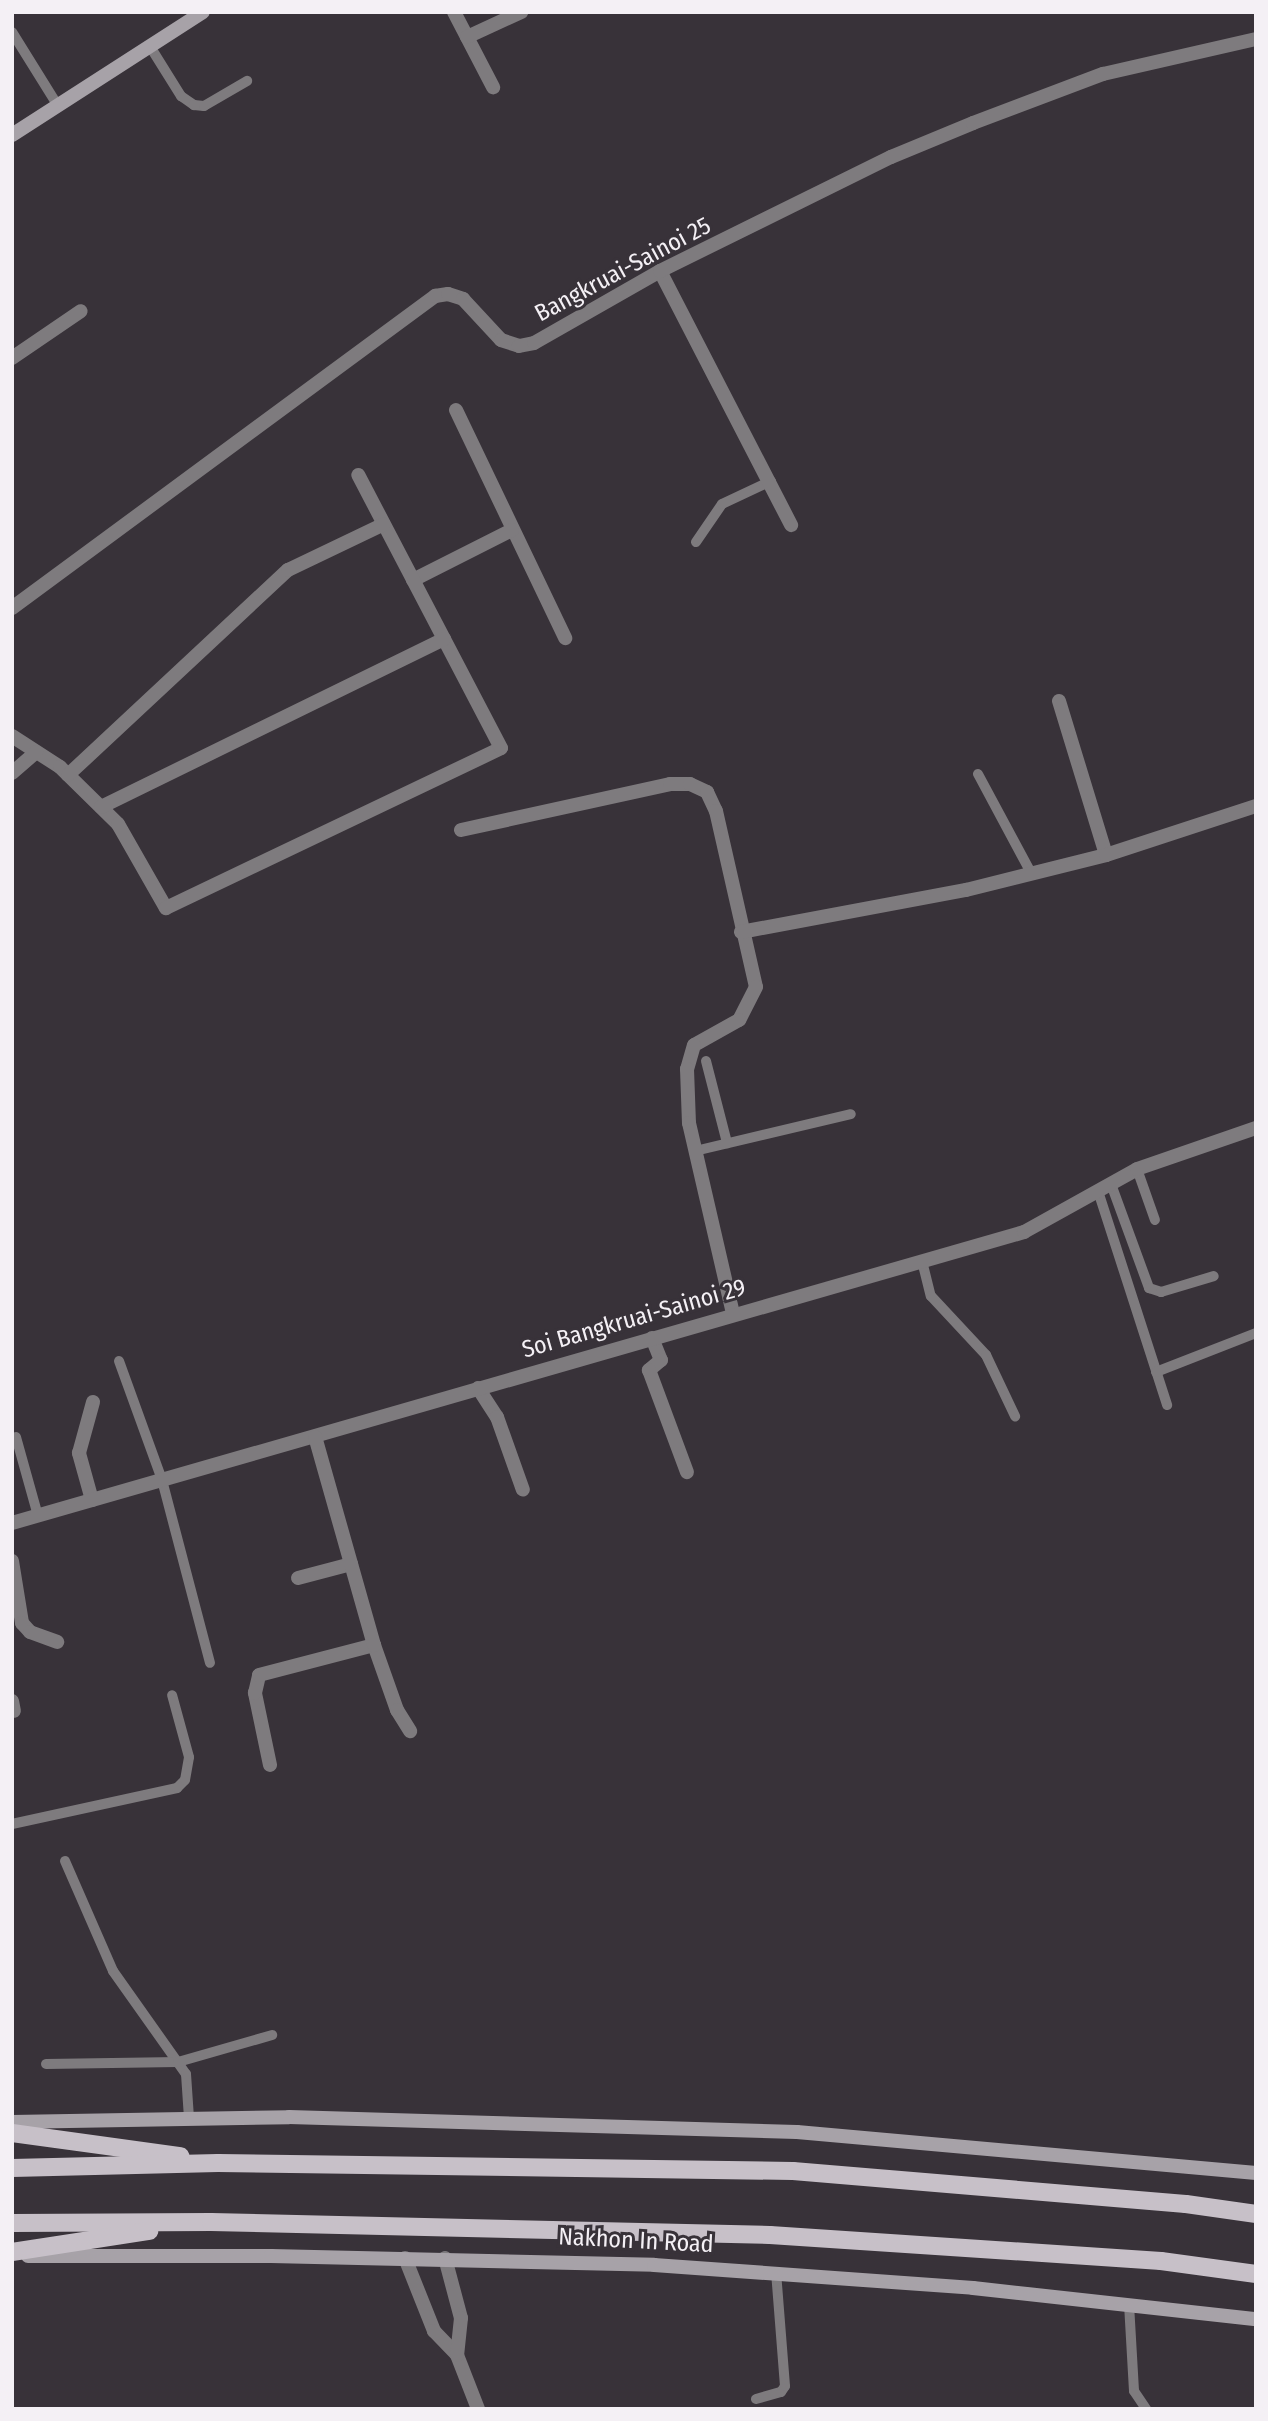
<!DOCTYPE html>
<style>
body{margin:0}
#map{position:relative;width:1268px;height:2421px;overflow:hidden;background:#383239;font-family:"Fira Sans Condensed",sans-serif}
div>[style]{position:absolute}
.service>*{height:10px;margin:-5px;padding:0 5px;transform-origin:5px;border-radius:5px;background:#7e7b7e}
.minor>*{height:14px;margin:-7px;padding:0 7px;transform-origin:7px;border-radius:7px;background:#7e7b7e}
.secondary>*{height:14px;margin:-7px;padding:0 7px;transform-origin:7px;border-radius:7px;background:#a7a2a8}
.primary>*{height:18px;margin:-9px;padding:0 9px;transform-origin:9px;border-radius:9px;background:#c7c0c8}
span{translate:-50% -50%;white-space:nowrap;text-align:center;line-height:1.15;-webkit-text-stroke:6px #383239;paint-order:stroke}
.street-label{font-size:24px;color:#f4f0f5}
.frame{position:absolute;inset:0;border:14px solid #f4f0f5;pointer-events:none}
</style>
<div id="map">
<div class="service">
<div style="left:12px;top:32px;width:87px;rotate:58.1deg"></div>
<div style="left:151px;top:48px;width:57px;rotate:58deg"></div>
<div style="left:181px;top:96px;width:16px;rotate:35deg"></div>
<div style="left:194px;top:105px;width:10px;rotate:6deg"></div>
<div style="left:204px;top:106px;width:50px;rotate:-30.2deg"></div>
<div style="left:696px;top:542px;width:46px;rotate:-55.6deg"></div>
<div style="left:722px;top:504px;width:54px;rotate:-25.1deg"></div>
<div style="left:978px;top:774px;width:112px;rotate:61.8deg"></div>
<div style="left:706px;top:1061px;width:85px;rotate:75.6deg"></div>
<div style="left:695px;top:1151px;width:160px;rotate:-13.3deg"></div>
<div style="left:1137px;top:1169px;width:54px;rotate:70.6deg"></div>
<div style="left:1111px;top:1184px;width:111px;rotate:69.9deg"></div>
<div style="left:1149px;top:1288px;width:13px;rotate:18deg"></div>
<div style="left:1161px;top:1292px;width:55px;rotate:-16.8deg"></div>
<div style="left:1098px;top:1191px;width:225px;rotate:72.1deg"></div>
<div style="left:922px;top:1261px;width:36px;rotate:76deg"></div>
<div style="left:931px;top:1296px;width:81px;rotate:47deg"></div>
<div style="left:986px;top:1355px;width:68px;rotate:64.6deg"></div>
<div style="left:119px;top:1361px;width:127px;rotate:70.1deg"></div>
<div style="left:162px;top:1480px;width:189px;rotate:75.3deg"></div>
<div style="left:1156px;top:1372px;width:107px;rotate:-21.3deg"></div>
<div style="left:16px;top:1437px;width:82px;rotate:74.4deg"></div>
<div style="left:12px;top:1824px;width:169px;rotate:-12.3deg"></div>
<div style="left:177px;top:1788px;width:11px;rotate:-45deg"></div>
<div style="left:185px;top:1780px;width:23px;rotate:-80deg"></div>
<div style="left:189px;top:1757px;width:64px;rotate:-105.3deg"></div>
<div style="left:65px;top:1861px;width:120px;rotate:66.4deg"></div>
<div style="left:113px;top:1971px;width:126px;rotate:54.7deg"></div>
<div style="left:186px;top:2074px;width:44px;rotate:86.1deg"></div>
<div style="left:46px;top:2064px;width:132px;rotate:-0.9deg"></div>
<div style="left:178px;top:2062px;width:98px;rotate:-16deg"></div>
<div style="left:1129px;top:2304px;width:87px;rotate:86.7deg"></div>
<div style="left:1134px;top:2391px;width:22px;rotate:56deg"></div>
<div style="left:756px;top:2399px;width:26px;rotate:-16deg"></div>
<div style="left:781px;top:2392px;width:7px;rotate:-56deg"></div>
<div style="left:785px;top:2386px;width:114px;rotate:-94.5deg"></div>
</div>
<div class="minor">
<div style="left:454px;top:12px;width:85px;rotate:62.5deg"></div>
<div style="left:467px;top:37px;width:60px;rotate:-24.8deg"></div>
<div style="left:660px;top:271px;width:286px;rotate:62.7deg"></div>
<div style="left:12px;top:358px;width:83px;rotate:-34.3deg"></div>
<div style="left:456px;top:410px;width:253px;rotate:64.4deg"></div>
<div style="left:413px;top:580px;width:111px;rotate:-26.8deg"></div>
<div style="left:12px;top:608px;width:526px;rotate:-36.41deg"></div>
<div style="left:435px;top:296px;width:13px;rotate:-9deg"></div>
<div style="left:448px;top:294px;width:16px;rotate:18deg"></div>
<div style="left:463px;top:299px;width:56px;rotate:47.2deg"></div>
<div style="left:501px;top:340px;width:19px;rotate:18deg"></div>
<div style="left:519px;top:346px;width:15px;rotate:-11deg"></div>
<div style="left:534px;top:343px;width:145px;rotate:-29.7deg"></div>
<div style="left:660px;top:271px;width:258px;rotate:-26.3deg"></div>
<div style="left:891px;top:157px;width:89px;rotate:-22.5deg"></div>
<div style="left:973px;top:123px;width:139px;rotate:-20.7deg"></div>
<div style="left:1103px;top:74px;width:157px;rotate:-12.9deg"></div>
<div style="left:1059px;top:701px;width:161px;rotate:73deg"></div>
<div style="left:12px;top:736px;width:57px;rotate:32.9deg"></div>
<div style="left:60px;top:767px;width:81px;rotate:44.5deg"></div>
<div style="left:118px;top:824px;width:97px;rotate:60.3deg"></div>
<div style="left:166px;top:908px;width:371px;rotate:-25.5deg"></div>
<div style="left:501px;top:748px;width:308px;rotate:-117.6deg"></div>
<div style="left:12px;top:773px;width:32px;rotate:-41deg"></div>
<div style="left:68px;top:775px;width:301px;rotate:-43deg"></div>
<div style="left:288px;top:570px;width:106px;rotate:-25.6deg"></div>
<div style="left:101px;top:807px;width:382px;rotate:-26.1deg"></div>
<div style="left:461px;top:830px;width:214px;rotate:-12.4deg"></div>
<div style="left:670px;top:784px;width:20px"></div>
<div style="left:690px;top:784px;width:19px;rotate:25deg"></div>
<div style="left:707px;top:792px;width:21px;rotate:65deg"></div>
<div style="left:716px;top:811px;width:180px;rotate:77.2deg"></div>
<div style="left:756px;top:987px;width:37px;rotate:117deg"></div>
<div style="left:739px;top:1020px;width:51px;rotate:150.9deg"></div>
<div style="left:694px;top:1045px;width:25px;rotate:106deg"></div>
<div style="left:687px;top:1069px;width:54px;rotate:87.9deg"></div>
<div style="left:689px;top:1123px;width:195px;rotate:77deg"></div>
<div style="left:741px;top:932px;width:229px;rotate:-10.6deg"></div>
<div style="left:966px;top:890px;width:144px;rotate:-14deg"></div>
<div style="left:1106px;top:855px;width:158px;rotate:-18.1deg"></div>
<div style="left:652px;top:1338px;width:24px;rotate:68deg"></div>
<div style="left:661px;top:1360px;width:16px;rotate:140deg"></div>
<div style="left:649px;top:1370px;width:109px;rotate:69.6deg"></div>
<div style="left:478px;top:1388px;width:35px;rotate:57deg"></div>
<div style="left:497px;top:1417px;width:77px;rotate:70.4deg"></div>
<div style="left:92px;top:1500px;width:49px;rotate:-105.5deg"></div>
<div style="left:79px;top:1453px;width:53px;rotate:-74.6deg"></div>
<div style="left:12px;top:1523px;width:1053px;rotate:-16.04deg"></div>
<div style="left:1024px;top:1232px;width:129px;rotate:-29.1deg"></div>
<div style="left:1137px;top:1169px;width:126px;rotate:-19deg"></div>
<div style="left:12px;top:1561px;width:63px;rotate:80.8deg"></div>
<div style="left:22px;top:1623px;width:12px;rotate:48deg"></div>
<div style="left:30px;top:1632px;width:29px;rotate:20deg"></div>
<div style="left:298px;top:1578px;width:55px;rotate:-14.8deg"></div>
<div style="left:374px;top:1645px;width:69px;rotate:70.5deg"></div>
<div style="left:397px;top:1710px;width:25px;rotate:58deg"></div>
<div style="left:12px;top:1701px;width:10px;rotate:79deg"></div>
<div style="left:270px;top:1765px;width:74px;rotate:-101.8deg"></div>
<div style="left:255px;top:1693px;width:18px;rotate:-77deg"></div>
<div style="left:259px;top:1675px;width:119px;rotate:-14.6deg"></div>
<div style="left:374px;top:1645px;width:216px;rotate:-105.8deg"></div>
<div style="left:405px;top:2258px;width:79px;rotate:68.3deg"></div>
<div style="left:434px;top:2331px;width:33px;rotate:46deg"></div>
<div style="left:457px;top:2355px;width:58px;rotate:68.7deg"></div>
<div style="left:445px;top:2258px;width:62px;rotate:75.1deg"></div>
<div style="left:461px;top:2318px;width:37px;rotate:96deg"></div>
</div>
<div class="secondary">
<div style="left:12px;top:135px;width:227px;rotate:-32.8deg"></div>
<div style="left:12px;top:2122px;width:277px;rotate:-1deg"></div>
<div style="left:289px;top:2117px;width:508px;rotate:1.69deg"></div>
<div style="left:797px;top:2132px;width:461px;rotate:5.1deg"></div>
<div style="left:28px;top:2256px;width:243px"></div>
<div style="left:271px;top:2256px;width:383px;rotate:1.3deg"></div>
<div style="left:654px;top:2265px;width:320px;rotate:4.1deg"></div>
<div style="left:973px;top:2288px;width:285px;rotate:6.3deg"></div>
</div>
<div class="primary">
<div style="left:12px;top:2133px;width:170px;rotate:7.8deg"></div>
<div style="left:12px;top:2168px;width:206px;rotate:-1.4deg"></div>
<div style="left:218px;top:2163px;width:575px;rotate:0.8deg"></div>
<div style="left:793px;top:2171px;width:394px;rotate:4.8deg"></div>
<div style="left:1186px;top:2204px;width:71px;rotate:8.1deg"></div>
<div style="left:12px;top:2223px;width:199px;rotate:-0.3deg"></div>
<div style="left:211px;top:2222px;width:559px;rotate:1.33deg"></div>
<div style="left:770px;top:2235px;width:392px;rotate:3.8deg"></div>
<div style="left:1161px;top:2261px;width:96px;rotate:7.8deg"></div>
<div style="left:12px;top:2252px;width:139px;rotate:-8.7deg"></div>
</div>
<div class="street-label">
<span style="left:623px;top:270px;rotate:-28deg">Bangkruai-Sainoi 25</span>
<span style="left:634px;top:1319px;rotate:-16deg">Soi Bangkruai-Sainoi 29</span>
<span style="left:636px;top:2241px;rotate:3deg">Nakhon In Road</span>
</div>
<div class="frame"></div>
</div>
